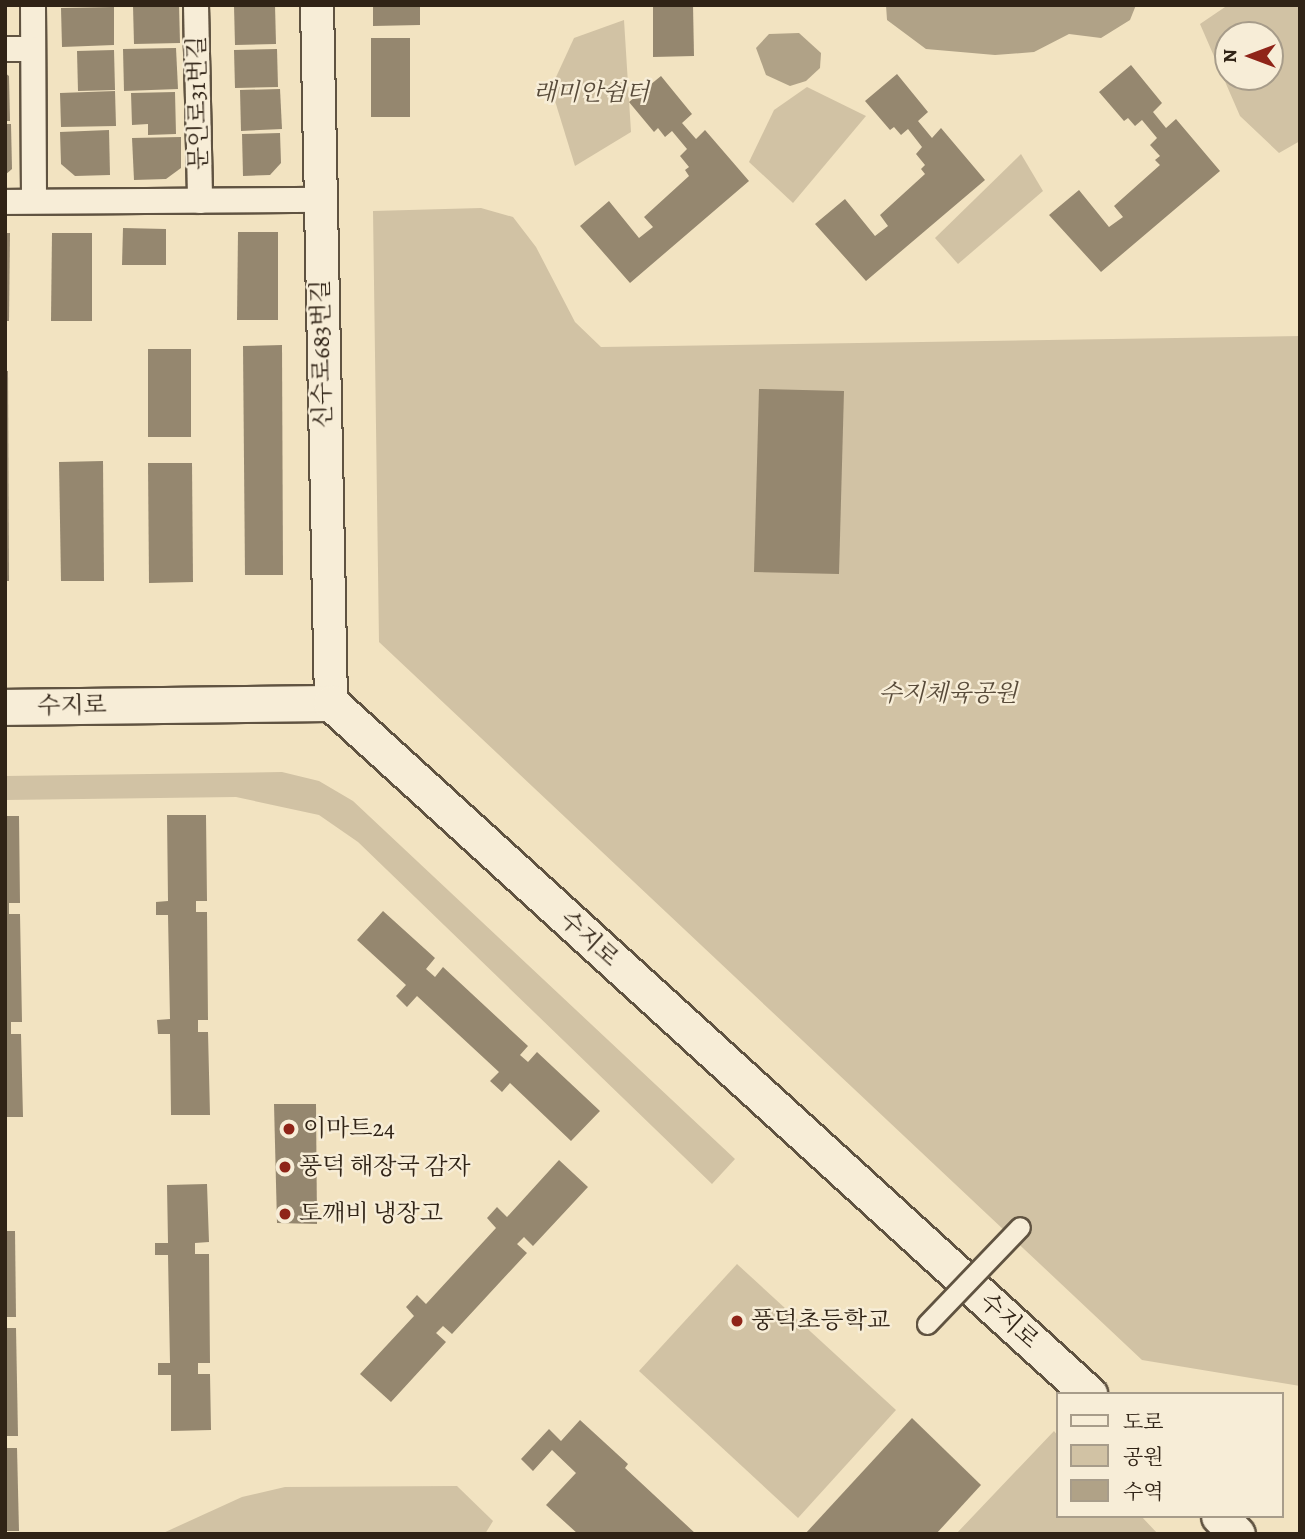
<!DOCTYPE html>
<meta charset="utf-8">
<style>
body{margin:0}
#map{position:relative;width:1305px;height:1539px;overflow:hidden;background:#f2e3c1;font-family:Alegreya,"Noto Serif KR",serif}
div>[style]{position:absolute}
.green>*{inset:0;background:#d1c2a4}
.water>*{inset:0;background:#b0a287}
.building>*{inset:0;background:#95876f}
.roads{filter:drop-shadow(2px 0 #605341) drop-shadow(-2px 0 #605341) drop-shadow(0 2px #605341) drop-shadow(0 -2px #605341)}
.minor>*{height:24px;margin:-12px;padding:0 12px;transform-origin:12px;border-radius:12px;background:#f7edd7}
.tertiary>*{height:32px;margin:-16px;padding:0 16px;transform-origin:16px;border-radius:16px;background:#f7edd7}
.secondary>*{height:35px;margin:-17.5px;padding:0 17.5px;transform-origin:17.5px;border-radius:17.5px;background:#f7edd7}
.bridges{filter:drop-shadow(2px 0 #605341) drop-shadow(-2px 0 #605341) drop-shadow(0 2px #605341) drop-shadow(0 -2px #605341)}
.pedestrian-bridge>*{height:19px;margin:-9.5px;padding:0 9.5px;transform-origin:9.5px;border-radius:9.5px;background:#f7edd7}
.dots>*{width:19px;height:19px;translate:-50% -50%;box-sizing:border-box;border:4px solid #f7edd7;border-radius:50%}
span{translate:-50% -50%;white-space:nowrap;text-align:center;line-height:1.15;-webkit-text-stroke:5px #f7edd7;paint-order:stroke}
.park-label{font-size:24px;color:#584b3a;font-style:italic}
.street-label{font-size:24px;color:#302316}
.poi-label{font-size:24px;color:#302316}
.left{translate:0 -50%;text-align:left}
.frame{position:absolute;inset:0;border:7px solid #302316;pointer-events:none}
.legend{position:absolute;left:1056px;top:1392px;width:228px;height:126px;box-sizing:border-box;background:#f7edd7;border:2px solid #a79c8a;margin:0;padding:9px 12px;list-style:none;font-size:21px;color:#302316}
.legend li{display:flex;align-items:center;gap:14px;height:35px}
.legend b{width:35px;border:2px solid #a79c8a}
.north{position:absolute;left:1214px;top:21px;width:70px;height:70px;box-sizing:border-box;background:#f7edd7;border:2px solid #a79c8a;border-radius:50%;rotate:270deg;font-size:19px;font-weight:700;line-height:28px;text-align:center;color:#302316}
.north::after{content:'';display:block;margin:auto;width:24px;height:32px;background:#8f2418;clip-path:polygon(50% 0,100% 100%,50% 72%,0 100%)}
</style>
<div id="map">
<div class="green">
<div style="clip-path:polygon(evenodd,1228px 5px,1300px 5px,1300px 141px,1279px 153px,1240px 116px,1200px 24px,1228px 5px,1270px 35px,1270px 77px,1228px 77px,1228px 35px,1270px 35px)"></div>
<div style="clip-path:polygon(624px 20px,631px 132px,575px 166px,551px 88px,574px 38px)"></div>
<div style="clip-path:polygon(807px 87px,866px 116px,793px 203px,749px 162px,774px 110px)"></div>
<div style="clip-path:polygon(1021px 154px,1043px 191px,958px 264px,935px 238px)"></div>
<div style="clip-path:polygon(481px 208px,513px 217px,536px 247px,575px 322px,601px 347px,1300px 336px,1300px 1386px,1142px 1360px,379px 642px,373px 211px)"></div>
<div style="clip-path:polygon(282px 772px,319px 781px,353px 801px,735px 1159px,712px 1184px,358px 842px,319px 815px,236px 797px,5px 800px,5px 776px)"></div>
<div style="clip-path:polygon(737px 1264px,896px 1410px,798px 1518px,639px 1371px)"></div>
<div style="clip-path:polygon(1054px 1431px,1058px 1436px,1058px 1516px,1141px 1516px,1158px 1534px,956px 1534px)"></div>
<div style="clip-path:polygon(457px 1486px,493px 1521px,485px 1534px,161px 1534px,242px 1497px,285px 1487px)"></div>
</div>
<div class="water">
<div style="clip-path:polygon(886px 5px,1136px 5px,1130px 20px,1101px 38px,1069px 34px,1034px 52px,995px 55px,926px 49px,887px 20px)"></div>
<div style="clip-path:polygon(799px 33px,821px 53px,820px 68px,806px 81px,790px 86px,766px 75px,756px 48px,769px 34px)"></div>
</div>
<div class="building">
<div style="clip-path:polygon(179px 5px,180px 43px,134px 44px,133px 6px)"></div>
<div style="clip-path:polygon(275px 5px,276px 44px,235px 45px,234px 6px)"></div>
<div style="clip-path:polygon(373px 5px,420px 5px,420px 25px,373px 26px)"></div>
<div style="clip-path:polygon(653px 5px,693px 5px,694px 56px,653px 57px)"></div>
<div style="clip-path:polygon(114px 7px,114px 45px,62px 47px,61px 8px)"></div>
<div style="clip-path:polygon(371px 38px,410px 38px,410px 117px,371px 117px)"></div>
<div style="clip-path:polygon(176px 48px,178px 89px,124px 91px,123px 49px)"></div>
<div style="clip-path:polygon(277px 49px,278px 87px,235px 88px,234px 50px)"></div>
<div style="clip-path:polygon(114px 50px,115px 90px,78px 91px,77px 51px)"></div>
<div style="clip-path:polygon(1131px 65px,1162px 103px,1153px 112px,1166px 128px,1176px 119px,1220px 171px,1101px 272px,1049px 215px,1079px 190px,1109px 227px,1123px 217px,1114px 206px,1160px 165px,1155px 160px,1160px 156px,1150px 145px,1157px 138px,1142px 120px,1135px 126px,1128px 118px,1124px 121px,1099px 92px)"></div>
<div style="clip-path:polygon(5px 73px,9px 76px,10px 121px,5px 121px)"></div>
<div style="clip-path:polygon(897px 74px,928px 112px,918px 121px,932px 138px,941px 128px,985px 180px,866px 281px,815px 224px,845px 199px,875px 236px,888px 226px,880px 215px,925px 174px,921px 169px,925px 165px,916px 154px,922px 147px,908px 129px,901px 135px,894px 127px,890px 130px,865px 101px)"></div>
<div style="clip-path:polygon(661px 76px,692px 114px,682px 123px,696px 139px,705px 130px,749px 181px,630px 283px,580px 226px,609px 201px,639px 238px,653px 227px,644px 217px,689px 176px,685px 170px,689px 167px,680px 156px,687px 149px,672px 131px,665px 137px,658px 128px,654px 132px,629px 102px)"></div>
<div style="clip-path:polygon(280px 89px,282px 129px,241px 131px,240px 90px)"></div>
<div style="clip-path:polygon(115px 91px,116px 126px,61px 127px,60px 93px)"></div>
<div style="clip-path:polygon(175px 92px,176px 134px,148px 135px,148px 124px,132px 125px,131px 93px)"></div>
<div style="clip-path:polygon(5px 124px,11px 124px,12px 169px,5px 175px)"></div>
<div style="clip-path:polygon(109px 130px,110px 175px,75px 176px,61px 164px,60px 132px)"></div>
<div style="clip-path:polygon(280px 133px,281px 163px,270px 175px,243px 176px,242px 134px)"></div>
<div style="clip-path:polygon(181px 137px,181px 168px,166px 179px,134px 180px,132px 138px)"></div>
<div style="clip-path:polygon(123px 228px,166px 229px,166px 265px,122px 265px)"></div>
<div style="clip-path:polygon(238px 232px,278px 232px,278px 320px,237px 320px)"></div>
<div style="clip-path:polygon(5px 233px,10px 233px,9px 321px,5px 321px)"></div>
<div style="clip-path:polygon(52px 233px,92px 233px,92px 321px,51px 321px)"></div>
<div style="clip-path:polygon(282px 345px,283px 575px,245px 575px,243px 346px)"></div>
<div style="clip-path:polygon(148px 349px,191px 349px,191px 437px,148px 437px)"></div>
<div style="clip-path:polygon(5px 371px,8px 371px,9px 581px,5px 581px)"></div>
<div style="clip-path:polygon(759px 389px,844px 391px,839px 574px,754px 572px)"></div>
<div style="clip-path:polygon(103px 461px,104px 581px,61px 581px,59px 462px)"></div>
<div style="clip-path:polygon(148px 463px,192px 463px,193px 582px,149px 583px)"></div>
<div style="clip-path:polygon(167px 815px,206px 815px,207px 901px,196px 901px,196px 912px,207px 912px,208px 1020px,198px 1020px,198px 1032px,208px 1032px,210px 1115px,171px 1115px,170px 1034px,158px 1034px,157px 1020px,170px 1019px,168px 915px,156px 915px,156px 902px,168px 901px)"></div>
<div style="clip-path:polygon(5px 816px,19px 816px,20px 903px,9px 903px,9px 914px,20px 914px,22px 1022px,11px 1022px,11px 1034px,21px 1034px,23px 1117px,5px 1117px)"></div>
<div style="clip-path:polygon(383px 911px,435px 958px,426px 969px,435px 977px,443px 967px,528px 1046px,520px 1055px,528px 1062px,537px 1052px,600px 1111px,571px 1141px,510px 1083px,502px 1092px,490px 1081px,499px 1072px,417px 996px,407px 1007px,396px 996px,406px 985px,357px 940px)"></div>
<div style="clip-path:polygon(274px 1104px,316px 1104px,317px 1224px,277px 1223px)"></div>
<div style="clip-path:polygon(559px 1160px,588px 1187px,533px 1246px,524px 1237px,517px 1244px,527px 1253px,452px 1334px,443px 1326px,436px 1333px,446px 1342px,391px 1402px,360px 1374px,414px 1316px,406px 1307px,417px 1295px,426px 1304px,496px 1228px,487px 1218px,497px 1207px,507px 1217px)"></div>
<div style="clip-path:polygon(207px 1184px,209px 1242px,195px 1243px,195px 1254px,209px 1254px,210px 1363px,198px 1363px,198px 1374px,210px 1374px,211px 1430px,171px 1431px,171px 1375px,158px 1375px,158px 1363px,170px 1363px,168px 1255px,155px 1255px,155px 1243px,168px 1243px,167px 1185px)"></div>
<div style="clip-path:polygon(5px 1231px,15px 1231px,16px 1317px,5px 1317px)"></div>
<div style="clip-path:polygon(5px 1328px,16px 1328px,18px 1436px,5px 1436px)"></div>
<div style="clip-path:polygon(912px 1418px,981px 1485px,936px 1534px,805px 1534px)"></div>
<div style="clip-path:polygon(580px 1420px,628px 1464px,625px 1468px,696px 1534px,578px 1534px,546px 1505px,576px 1473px,552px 1450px,533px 1471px,521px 1459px,549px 1429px,561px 1441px)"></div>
<div style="clip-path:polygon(5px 1448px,17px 1448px,19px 1531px,5px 1531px)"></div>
</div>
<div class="roads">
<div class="minor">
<div style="left:33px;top:5px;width:196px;rotate:89.7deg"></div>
<div style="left:196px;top:5px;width:196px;rotate:88.8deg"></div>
<div style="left:5px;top:49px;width:28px"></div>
<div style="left:5px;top:202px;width:313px;rotate:-0.4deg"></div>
</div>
<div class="tertiary">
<div style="left:317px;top:5px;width:698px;rotate:88.85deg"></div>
</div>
<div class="secondary">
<div style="left:5px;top:707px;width:326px;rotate:-0.7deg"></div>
<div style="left:331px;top:703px;width:1026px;rotate:42.35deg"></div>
<div style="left:1219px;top:1516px;width:25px;rotate:45deg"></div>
</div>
</div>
<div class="bridges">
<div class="pedestrian-bridge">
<div style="left:927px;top:1324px;width:134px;rotate:-46.2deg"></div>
</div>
</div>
<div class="dots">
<div style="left:289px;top:1129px;background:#8f2418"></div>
<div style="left:285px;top:1167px;background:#8f2418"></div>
<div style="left:285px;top:1214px;background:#8f2418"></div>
<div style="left:737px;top:1321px;background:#8f2418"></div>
</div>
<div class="park-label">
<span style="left:591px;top:93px">래미안쉼터</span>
<span style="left:948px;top:694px">수지체육공원</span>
</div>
<div class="street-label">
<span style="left:198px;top:103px;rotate:-91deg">문인로31번길</span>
<span style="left:322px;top:354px;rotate:-91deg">신수로683번길</span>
<span style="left:72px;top:706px;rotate:-1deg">수지로</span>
<span style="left:589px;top:939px;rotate:42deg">수지로</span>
<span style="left:1009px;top:1321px;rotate:42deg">수지로</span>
</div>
<div class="poi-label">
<span class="left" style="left:303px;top:1129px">이마트24</span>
<span class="left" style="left:299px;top:1167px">풍덕 해장국 감자</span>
<span class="left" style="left:299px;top:1214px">도깨비 냉장고</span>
<span class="left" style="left:751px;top:1321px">풍덕초등학교</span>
</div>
<div class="frame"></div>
<ul class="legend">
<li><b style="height:9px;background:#f7edd7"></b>도로</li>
<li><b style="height:19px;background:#d1c2a4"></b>공원</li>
<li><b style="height:19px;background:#b0a287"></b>수역</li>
</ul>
<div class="north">N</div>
</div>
